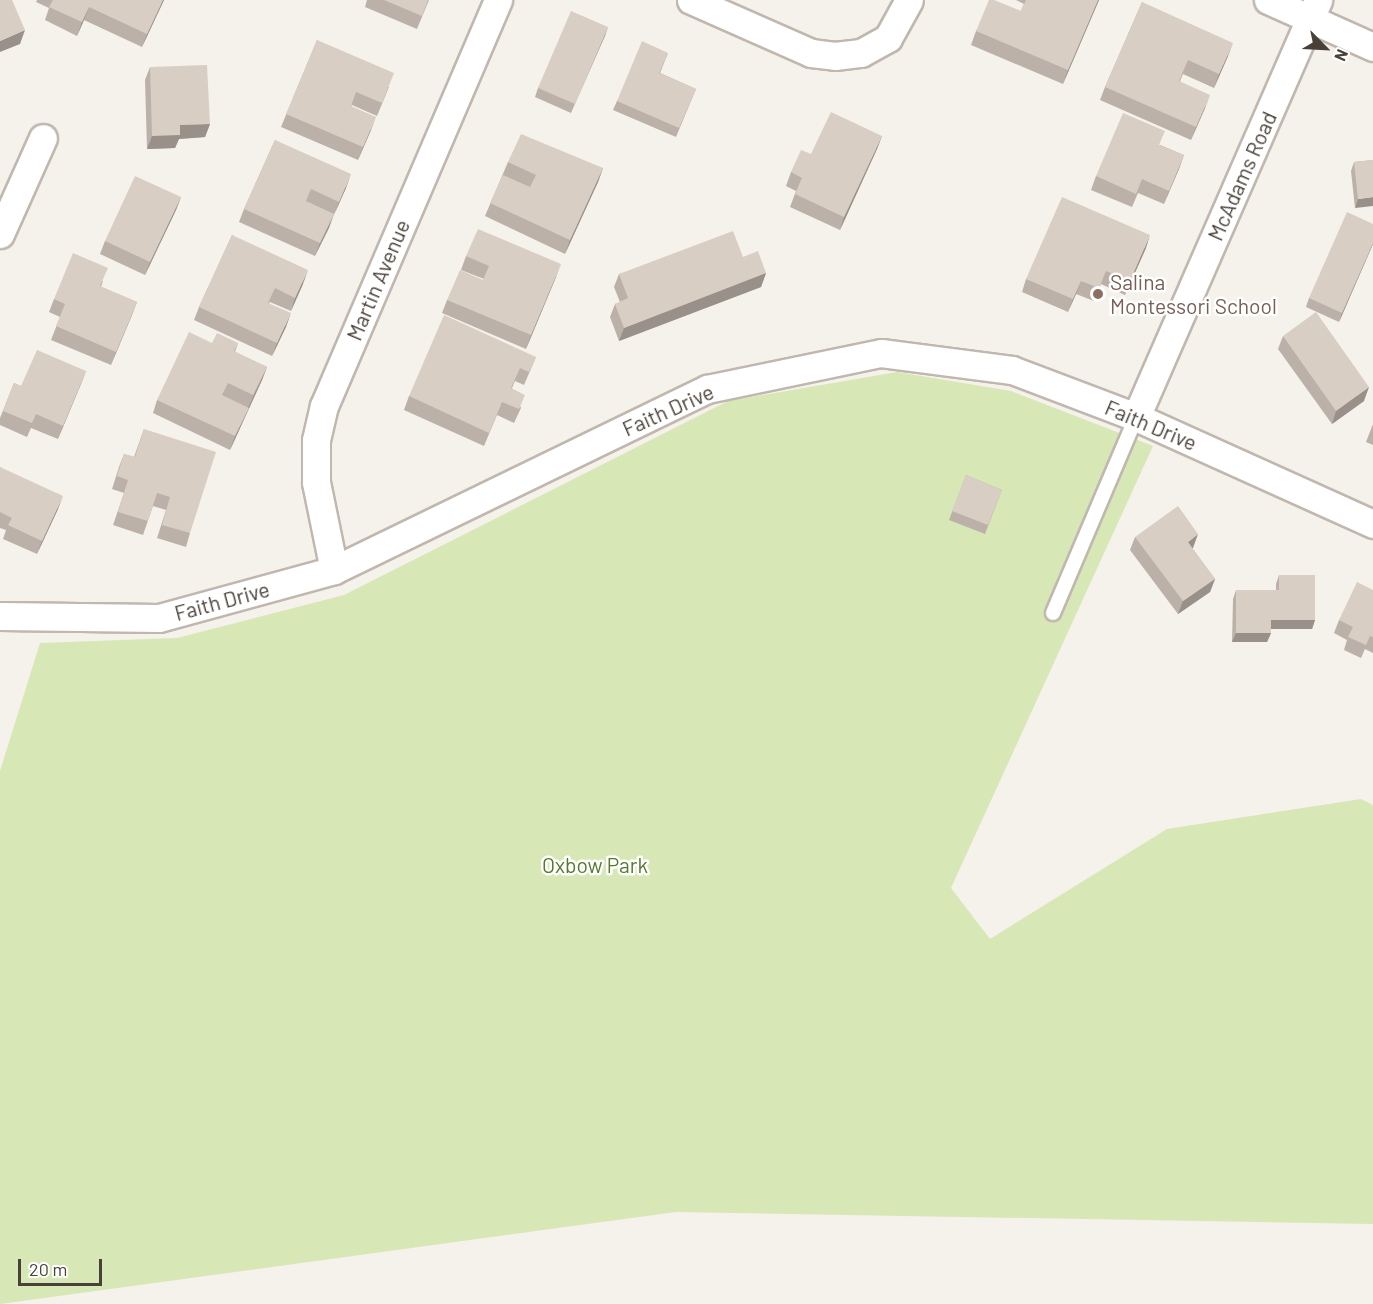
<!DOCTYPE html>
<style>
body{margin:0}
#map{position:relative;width:1373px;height:1304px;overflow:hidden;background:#f5f1eb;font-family:Barlow,sans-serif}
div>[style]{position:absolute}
.green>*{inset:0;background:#d8e7b6}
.roads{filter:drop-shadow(2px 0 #c0b7ae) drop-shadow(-2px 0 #c0b7ae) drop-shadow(0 2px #c0b7ae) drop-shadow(0 -2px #c0b7ae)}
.lane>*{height:14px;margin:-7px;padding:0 7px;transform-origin:7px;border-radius:7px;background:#fff}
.street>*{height:27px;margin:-13.5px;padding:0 13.5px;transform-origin:13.5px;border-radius:13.5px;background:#fff}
.wall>*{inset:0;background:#bbb1a9}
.shaded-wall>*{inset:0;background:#989089}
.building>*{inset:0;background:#d9cec4}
.dots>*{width:16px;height:16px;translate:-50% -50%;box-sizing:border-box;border:3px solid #fff;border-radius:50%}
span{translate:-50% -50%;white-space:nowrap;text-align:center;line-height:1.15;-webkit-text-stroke:5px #fff;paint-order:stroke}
.street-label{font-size:21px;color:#494139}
.education-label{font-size:21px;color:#785e54}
.left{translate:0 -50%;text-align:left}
.park-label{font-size:21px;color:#557a2d}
.north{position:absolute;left:1295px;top:18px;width:60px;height:60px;-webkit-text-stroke:4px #fff;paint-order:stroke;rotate:114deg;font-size:16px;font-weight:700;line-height:24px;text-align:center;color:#494139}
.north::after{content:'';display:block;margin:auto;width:21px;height:27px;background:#494139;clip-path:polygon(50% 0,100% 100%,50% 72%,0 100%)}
.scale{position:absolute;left:18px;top:1259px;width:84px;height:27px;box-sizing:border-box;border:3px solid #494139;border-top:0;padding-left:8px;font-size:18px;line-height:21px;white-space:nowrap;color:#494139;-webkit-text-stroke:4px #fff;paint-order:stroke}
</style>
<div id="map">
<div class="green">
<div style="clip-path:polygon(897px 372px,1011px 391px,1153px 446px,951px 888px,990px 939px,1167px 829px,1361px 799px,1373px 805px,1373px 1224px,676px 1212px,0 1304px,0 771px,40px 643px,177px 638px,344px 595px,728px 401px)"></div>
</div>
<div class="roads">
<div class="lane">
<div style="left:1053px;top:613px;width:213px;rotate:-67deg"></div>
</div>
<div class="street">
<div style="left:691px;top:0;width:131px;rotate:23.8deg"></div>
<div style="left:811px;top:53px;width:24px;rotate:7deg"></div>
<div style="left:835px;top:56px;width:26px;rotate:-7deg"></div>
<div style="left:861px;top:53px;width:31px;rotate:-29deg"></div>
<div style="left:888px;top:38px;width:43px;rotate:-61.1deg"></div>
<div style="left:1268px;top:0;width:115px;rotate:24.1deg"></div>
<div style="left:0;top:234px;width:105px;rotate:-65.9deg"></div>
<div style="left:1136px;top:417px;width:455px;rotate:-66.4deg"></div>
<div style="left:334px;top:570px;width:90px;rotate:-101.6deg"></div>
<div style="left:316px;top:482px;width:42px;rotate:-90deg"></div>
<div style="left:316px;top:440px;width:35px;rotate:-77deg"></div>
<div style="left:324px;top:406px;width:442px;rotate:-66.8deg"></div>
<div style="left:0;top:616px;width:159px;rotate:0.7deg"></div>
<div style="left:159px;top:618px;width:181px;rotate:-15.3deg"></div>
<div style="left:334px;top:570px;width:415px;rotate:-25.9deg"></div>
<div style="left:707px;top:389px;width:178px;rotate:-11.7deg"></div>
<div style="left:881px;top:353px;width:132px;rotate:7.4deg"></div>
<div style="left:1012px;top:370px;width:133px;rotate:20.8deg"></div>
<div style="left:1136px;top:417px;width:260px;rotate:24.3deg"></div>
</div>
</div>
<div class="wall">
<div style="clip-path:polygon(37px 0,164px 0,142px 47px,84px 20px,77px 36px,45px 20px,49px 8px,36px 2px)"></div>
<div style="clip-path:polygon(367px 0,429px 0,417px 29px,365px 7px)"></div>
<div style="clip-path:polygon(1016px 0,1099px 0,1063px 84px,971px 45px,976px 31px,1021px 11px,1024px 4px)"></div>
<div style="clip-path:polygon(1142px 2px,1228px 56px,1214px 88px,1183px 74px,1180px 81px,1205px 108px,1191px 140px,1100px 100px,1105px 87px)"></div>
<div style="clip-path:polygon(608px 27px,571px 113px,535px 97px,538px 88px)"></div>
<div style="clip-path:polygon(317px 40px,389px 87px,377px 116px,352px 105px,351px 106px,371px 130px,358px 160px,281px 127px)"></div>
<div style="clip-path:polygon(668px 53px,660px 73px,696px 89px,676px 137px,613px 110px,617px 101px)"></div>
<div style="clip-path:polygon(150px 67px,210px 124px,205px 137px,179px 139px,175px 148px,147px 149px,145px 80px)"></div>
<div style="clip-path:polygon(882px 136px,877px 149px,840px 230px,790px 207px,796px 191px,786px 186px,791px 172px,811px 154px)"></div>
<div style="clip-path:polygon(275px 140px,346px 188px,315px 256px,239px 222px,244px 209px)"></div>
<div style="clip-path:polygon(1160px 145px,1184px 155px,1164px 204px,1138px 193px,1132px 207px,1091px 190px,1096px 176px)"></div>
<div style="clip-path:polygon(1373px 160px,1355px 208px,1351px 171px,1354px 162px)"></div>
<div style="clip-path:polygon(508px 162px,603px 168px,598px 182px,565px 254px,485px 216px)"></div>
<div style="clip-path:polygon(181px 197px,176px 210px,145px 275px,100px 254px,105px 241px)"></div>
<div style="clip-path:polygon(232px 235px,303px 284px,291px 311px,270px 302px,269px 303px,286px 327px,272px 356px,194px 320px,199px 307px)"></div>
<div style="clip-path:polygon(1373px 244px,1339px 322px,1306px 307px,1309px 298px)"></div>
<div style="clip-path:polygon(1146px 248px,1125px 295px,1101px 284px,1094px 301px,1076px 294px,1068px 312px,1022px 292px,1026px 279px)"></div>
<div style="clip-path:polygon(466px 256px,556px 277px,526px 349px,442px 313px,447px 300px,483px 280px,484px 279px,461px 270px)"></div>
<div style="clip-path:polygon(743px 257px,766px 273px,761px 287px,619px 341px,610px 317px,615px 304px,620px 302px,614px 287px,619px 274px)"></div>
<div style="clip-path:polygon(103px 281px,101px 287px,137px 302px,111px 365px,51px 340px,60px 317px,49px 312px,54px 299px)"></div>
<div style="clip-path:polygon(1283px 336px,1364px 401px,1332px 424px,1278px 349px)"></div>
<div style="clip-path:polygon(212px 343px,238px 343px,235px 352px,267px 367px,262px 380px,230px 450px,153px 413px,157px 400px)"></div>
<div style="clip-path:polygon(536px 357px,524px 385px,515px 381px,512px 388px,521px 408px,514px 423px,497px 415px,484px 446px,404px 410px,409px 396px)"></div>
<div style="clip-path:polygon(86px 371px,58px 439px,31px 428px,27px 437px,0 425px,0 418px,14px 383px,21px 386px)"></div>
<div style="clip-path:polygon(1373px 424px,1373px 445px,1366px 442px)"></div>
<div style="clip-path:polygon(144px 429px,190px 533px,186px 547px,157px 538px,166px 510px,153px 506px,143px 535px,113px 525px,124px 493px,112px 489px,119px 467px,124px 454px,134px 457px)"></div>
<div style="clip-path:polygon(0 467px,58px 509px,37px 554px,3px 539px,6px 530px,0 528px)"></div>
<div style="clip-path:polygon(966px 475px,1002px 490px,985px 534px,949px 520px)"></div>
<div style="clip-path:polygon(1135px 537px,1193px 548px,1192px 548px,1215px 579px,1210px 592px,1178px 614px,1130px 550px)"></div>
<div style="clip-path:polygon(1279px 575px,1315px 620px,1312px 629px,1271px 629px,1271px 633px,1267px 642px,1232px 642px,1233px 599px,1236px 590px,1276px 590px,1276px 584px)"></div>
<div style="clip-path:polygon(1373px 590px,1373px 653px,1365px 649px,1361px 658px,1344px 650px,1347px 640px,1334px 633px,1339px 620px)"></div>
</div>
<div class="shaded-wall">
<div style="clip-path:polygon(163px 0,164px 0,142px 47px,147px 34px)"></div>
<div style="clip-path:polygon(1098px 0,1099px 0,1063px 84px,1068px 70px)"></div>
<div style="clip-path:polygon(89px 7px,84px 20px,77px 36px,82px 22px)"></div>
<div style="clip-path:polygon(608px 27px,605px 36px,571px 113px,575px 104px)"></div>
<div style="clip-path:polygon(25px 30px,20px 44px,0 52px,0 41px)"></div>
<div style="clip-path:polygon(1233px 43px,1228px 56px,1214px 88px,1219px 74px)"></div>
<div style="clip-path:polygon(1210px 95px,1205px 108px,1191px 140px,1196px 127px)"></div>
<div style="clip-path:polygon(376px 117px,371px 130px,358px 160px,363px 147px)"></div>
<div style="clip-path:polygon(210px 124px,205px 137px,179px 139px,175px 148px,147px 149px,152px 136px,180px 125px)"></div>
<div style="clip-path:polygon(882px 136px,877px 149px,840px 230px,844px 217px)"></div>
<div style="clip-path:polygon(1184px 155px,1179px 169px,1164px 204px,1169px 191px)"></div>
<div style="clip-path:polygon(603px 168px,598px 182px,565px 254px,570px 240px)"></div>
<div style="clip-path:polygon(351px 174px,346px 188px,334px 215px,339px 202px)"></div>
<div style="clip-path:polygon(181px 197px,176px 210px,145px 275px,150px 262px)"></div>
<div style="clip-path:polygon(1373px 197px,1373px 206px,1355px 208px,1358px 199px)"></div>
<div style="clip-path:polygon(334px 214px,329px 228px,315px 256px,320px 243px)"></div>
<div style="clip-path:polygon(1150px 235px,1146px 248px,1125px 295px,1130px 281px)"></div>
<div style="clip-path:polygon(1373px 243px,1373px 244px,1339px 322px,1342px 313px)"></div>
<div style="clip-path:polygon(561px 264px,556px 277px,526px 349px,531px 335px)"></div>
<div style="clip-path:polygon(308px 270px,303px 284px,291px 311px,295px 298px)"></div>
<div style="clip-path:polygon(766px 273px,761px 287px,619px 341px,624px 328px)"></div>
<div style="clip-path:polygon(1081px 281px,1076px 294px,1068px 312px,1073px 299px)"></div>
<div style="clip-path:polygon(137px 302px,132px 315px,111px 365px,116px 352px)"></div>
<div style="clip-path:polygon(291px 313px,286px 327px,272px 356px,277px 343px)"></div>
<div style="clip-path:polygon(267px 367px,262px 380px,230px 450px,235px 436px)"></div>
<div style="clip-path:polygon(86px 371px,81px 384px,58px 439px,63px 426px)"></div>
<div style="clip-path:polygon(1369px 387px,1364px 401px,1332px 424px,1336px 411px)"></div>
<div style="clip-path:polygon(63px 496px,58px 509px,37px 554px,42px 541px)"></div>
<div style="clip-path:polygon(1198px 534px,1193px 548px,1183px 555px,1188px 542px)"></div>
<div style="clip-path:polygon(1215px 579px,1210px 592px,1178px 614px,1183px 601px)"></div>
<div style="clip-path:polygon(1271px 620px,1315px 620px,1312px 629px,1267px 629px)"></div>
<div style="clip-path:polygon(1236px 633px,1271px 633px,1267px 642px,1232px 642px)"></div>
</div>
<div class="building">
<div style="clip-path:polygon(0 0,12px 0,25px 30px,0 41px)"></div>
<div style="clip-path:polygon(53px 0,163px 0,147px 34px,89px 7px,82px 22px,49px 7px)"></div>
<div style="clip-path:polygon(384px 0,428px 0,422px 16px)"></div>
<div style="clip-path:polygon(989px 0,994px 0,1021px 11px,1026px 0,1098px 0,1068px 70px,976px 31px)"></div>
<div style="clip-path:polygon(1142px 2px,1233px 43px,1219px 74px,1188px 60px,1179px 81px,1210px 95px,1196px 127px,1105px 87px)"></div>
<div style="clip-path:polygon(571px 11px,608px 27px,575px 104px,538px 88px)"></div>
<div style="clip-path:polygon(317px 40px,394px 73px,382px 103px,356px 92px,351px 106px,376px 117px,363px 147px,286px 114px)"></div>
<div style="clip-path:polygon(642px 41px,668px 53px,659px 73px,696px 89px,679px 128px,617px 101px)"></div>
<div style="clip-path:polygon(207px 65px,210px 124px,180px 125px,180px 135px,152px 136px,150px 67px)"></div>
<div style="clip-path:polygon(831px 112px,882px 136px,844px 217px,795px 194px,802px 178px,791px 172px,801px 150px,811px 154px)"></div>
<div style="clip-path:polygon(1123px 113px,1165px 131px,1159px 145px,1184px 155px,1169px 191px,1142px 179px,1136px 194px,1096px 176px)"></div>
<div style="clip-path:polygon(521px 134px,603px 168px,570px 240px,490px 203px,503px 175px,530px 187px,536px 175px,508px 162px)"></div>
<div style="clip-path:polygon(275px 140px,351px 174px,339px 202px,311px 189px,306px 201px,334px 214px,320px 243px,244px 209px)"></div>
<div style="clip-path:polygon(1373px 160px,1373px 197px,1358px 199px,1354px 162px)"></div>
<div style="clip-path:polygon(135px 176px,181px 197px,150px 262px,105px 241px)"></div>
<div style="clip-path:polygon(1062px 197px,1150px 235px,1130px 281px,1106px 271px,1099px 288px,1081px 281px,1073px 299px,1026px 279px)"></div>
<div style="clip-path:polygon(1347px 212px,1373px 224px,1373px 243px,1342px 313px,1309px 298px)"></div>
<div style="clip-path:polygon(478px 229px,561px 264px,531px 335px,447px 300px,460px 270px,483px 280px,489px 266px,466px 256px)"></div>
<div style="clip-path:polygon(733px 231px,743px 257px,758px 251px,766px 273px,624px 328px,615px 304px,628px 298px,619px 274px)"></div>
<div style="clip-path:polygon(232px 235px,308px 270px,295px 298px,275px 288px,268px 303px,291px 313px,277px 343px,199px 307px)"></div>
<div style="clip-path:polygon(73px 253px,108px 268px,100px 286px,137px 302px,116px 352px,56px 326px,65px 304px,54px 299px)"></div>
<div style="clip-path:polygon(1316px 312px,1369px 387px,1336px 411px,1283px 336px)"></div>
<div style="clip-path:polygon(444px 315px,536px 357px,529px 372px,520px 368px,511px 388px,525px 395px,519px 409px,502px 402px,489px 433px,409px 396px)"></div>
<div style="clip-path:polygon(189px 332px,212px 343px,217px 333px,238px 343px,234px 351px,267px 367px,253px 395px,228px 383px,222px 395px,249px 408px,235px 436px,157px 400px)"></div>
<div style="clip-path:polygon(37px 350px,86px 371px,63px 426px,36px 414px,32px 423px,3px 411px,14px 383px,21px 386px)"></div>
<div style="clip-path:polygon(144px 429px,216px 452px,190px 533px,162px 525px,170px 497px,157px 493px,148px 521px,118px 512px,128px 480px,117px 476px,124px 454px,135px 457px)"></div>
<div style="clip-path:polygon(0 467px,63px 496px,42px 541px,8px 525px,12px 518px,0 512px)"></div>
<div style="clip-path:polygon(966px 475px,1002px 490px,988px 525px,952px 511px)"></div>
<div style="clip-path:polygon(1178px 506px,1198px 534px,1188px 542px,1215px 579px,1183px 601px,1135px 537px)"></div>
<div style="clip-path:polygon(1279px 575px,1315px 575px,1315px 620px,1271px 620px,1271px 633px,1236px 633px,1236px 590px,1279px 590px)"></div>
<div style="clip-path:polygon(1357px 582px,1373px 590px,1373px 637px,1370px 636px,1366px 645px,1348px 637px,1353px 627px,1339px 620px)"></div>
</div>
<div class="dots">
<div style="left:1098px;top:294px;background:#8d6e63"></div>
</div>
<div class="street-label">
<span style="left:1242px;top:176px;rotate:-66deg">McAdams Road</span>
<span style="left:378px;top:280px;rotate:-67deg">Martin Avenue</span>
<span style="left:668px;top:410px;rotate:-24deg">Faith Drive</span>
<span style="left:1151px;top:425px;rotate:23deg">Faith Drive</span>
<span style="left:222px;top:601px;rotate:-15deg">Faith Drive</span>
</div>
<div class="education-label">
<span class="left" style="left:1110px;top:294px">Salina<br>Montessori School</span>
</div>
<div class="park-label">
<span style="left:595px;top:865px">Oxbow Park</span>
</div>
<div class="north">N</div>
<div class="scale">20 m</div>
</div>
